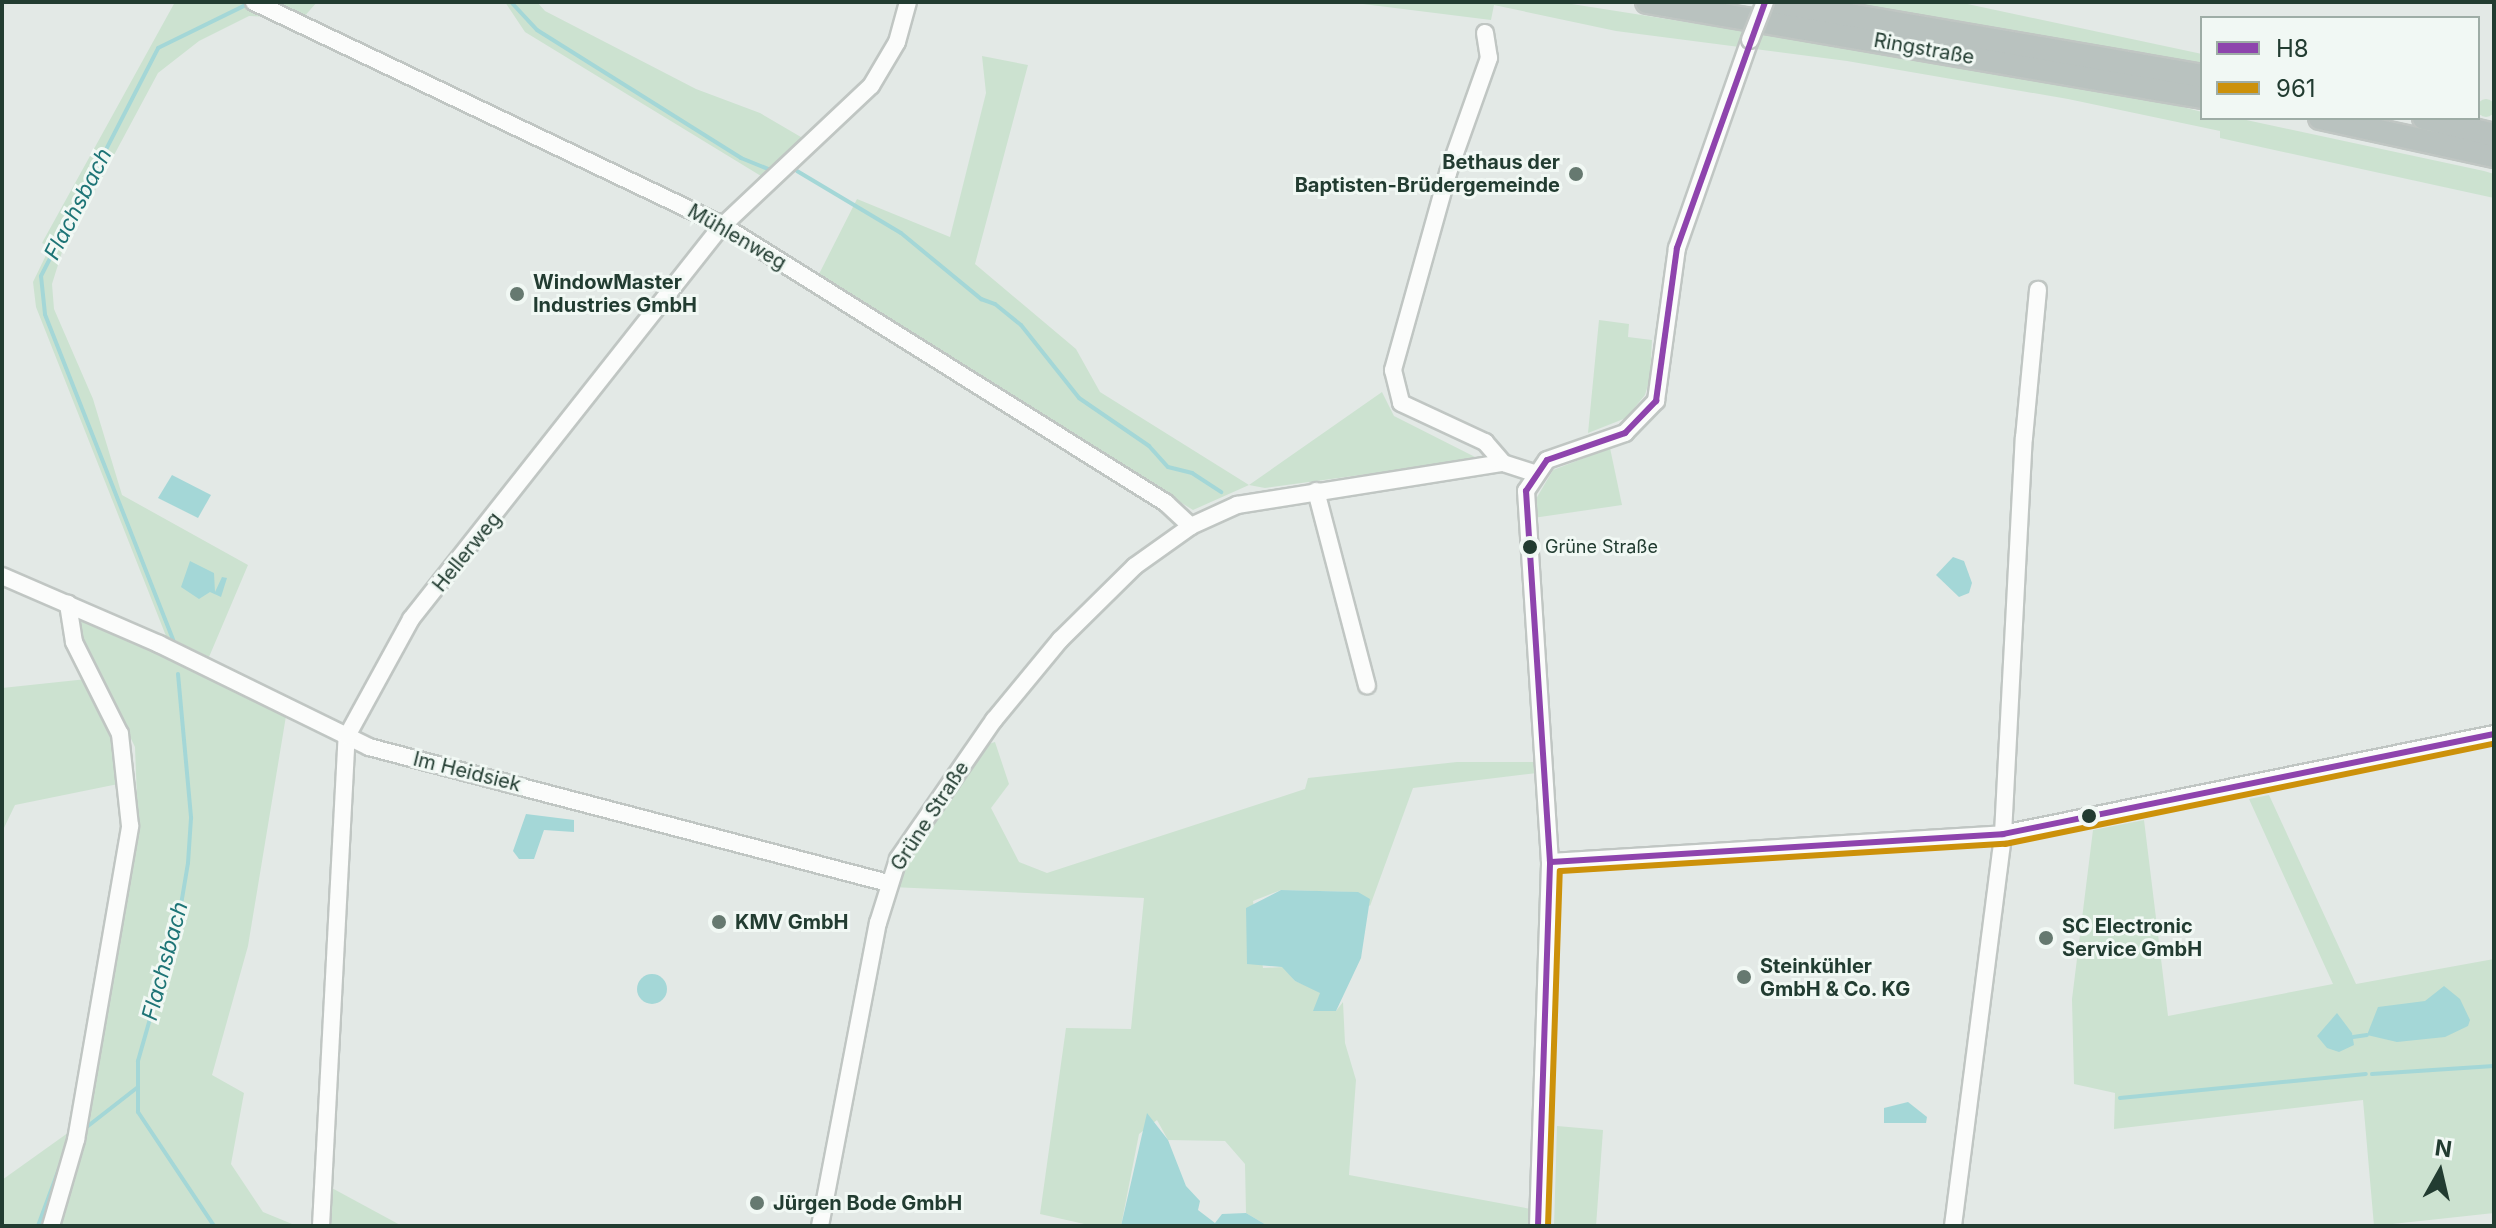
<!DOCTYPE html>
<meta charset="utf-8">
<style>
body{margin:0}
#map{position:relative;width:2496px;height:1228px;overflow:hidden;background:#e3e9e6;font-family:Inter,sans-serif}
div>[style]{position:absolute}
.green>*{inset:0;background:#cce2d0}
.round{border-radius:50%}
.water>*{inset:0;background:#a4d7d7}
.stream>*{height:4px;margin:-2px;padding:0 2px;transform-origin:2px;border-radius:2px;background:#a4d7d7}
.roads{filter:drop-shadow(2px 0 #c0c6c3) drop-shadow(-2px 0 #c0c6c3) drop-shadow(0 2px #c0c6c3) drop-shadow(0 -2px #c0c6c3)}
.minor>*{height:16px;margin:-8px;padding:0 8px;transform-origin:8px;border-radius:8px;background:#fbfcfb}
.highway>*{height:22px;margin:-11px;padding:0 11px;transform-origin:11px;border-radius:11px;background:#b9c2bf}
.bridges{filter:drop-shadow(2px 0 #c0c6c3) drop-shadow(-2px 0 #c0c6c3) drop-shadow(0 2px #c0c6c3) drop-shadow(0 -2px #c0c6c3)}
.minor-bridge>*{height:16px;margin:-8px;padding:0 8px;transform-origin:8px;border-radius:8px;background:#fbfcfb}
.bus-1>*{height:6px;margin:-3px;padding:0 3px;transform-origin:3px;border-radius:3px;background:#8e44ad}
.bus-2>*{height:6px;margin:-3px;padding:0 3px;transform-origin:3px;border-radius:3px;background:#cc910a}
.dots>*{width:22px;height:22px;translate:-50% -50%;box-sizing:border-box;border:4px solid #f1f8f4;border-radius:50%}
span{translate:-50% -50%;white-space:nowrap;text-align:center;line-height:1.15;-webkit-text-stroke:6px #f1f8f4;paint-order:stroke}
.bus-label{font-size:18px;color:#223c31}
.left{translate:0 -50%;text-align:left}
.street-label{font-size:20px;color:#223c31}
.poi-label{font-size:20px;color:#223c31;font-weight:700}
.right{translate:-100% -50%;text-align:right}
.water-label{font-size:22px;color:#1d7476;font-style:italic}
.frame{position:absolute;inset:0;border:4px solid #223c31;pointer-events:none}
.legend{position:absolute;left:2200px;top:16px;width:280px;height:104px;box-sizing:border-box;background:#f1f8f4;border:2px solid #9eada6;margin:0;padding:10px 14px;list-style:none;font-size:24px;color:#223c31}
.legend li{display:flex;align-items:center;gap:16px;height:40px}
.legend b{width:40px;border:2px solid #9eada6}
.north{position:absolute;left:2400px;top:1132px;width:80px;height:80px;-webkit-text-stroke:6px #f1f8f4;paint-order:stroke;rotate:8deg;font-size:22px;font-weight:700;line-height:32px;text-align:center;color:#223c31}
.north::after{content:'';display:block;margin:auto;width:28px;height:36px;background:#223c31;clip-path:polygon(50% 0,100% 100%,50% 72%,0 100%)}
</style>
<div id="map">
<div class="green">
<div style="clip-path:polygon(175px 2px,317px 2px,303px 18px,249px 16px,199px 41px,158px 73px,62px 252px,52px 284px,54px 309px,93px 399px,122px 495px,248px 565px,209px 657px,166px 636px,36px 307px,33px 282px,50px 247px,42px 243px)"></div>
<div style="clip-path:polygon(505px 2px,537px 2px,545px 11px,696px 89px,760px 113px,806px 140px,761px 176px,525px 32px)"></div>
<div style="clip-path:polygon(1347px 2px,1559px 2px,2118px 90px,2202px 112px,2202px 118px,2237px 118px,2484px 171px,2494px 174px,2494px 198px,2220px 138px,2220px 131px,2068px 99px,1847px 61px,1616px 31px,1494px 5px,1491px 20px)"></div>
<div style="clip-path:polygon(1823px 2px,1958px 2px,2202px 54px,2202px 67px)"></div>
<div style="clip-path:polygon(982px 56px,1028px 65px,975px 264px,1076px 349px,1100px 392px,1249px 485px,1382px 392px,1394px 416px,1479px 459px,1265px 488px,1249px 485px,1193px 510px,817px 278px,857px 199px,950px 237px,986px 93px)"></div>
<div class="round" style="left:2477px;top:99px;width:18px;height:18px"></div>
<div style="clip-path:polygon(1599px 320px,1629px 324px,1628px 337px,1652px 340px,1650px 378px,1645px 395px,1626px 418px,1588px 433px)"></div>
<div style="clip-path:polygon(1610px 448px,1622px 505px,1533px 518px,1533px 504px,1553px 470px)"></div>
<div style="clip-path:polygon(76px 614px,286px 716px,248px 946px,212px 1075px,244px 1093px,231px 1164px,263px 1212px,297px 1226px,54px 1226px,138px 825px,135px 747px,79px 632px)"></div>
<div style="clip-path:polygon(87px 679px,120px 756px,123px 783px,15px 805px,2px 832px,2px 688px)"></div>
<div style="clip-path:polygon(995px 742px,1009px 784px,991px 808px,1019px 862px,1047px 873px,1305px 789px,1308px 778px,1457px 762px,1536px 762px,1537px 773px,1413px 788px,1370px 906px,1352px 892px,1281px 890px,1253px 901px,1263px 968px,1283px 967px,1295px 981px,1319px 991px,1336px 1011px,1343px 1002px,1345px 1043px,1356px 1080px,1349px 1175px,1531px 1209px,1531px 1226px,1268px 1226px,1246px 1213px,1245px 1164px,1225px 1141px,1168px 1140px,1157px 1120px,1139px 1134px,1121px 1226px,1093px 1226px,1040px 1214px,1066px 1028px,1131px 1029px,1144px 898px,891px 887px,903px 860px,982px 746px)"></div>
<div style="clip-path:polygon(2269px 795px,2356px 984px,2494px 959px,2494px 1213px,2374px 1226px,2363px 1100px,2114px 1129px,2115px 1093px,2074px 1084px,2072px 999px,2093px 830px,2144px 820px,2168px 1016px,2333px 984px,2249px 799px)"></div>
<div style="clip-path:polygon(1557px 1126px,1603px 1130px,1596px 1226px,1554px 1226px)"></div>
<div style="clip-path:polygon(72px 1130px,44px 1226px,2px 1226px,2px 1180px)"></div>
<div style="clip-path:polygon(330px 1187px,402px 1226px,327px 1226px)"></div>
</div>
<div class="water">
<div style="clip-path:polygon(172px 475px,211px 495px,198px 518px,158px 498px)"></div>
<div style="clip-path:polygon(1953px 557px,1964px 561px,1972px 583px,1969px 593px,1959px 597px,1936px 575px)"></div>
<div style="clip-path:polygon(190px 561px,214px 573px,215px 592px,222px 577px,227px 578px,221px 597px,210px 592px,199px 599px,181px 587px)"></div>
<div style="clip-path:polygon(526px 814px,574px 820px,574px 832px,544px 830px,534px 859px,519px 859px,513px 851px)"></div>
<div style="clip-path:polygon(1281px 890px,1358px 892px,1370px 899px,1361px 958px,1336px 1011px,1313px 1011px,1320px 993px,1295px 981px,1282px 967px,1247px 964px,1246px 908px)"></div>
<div class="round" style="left:637px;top:974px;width:30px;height:30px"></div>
<div style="clip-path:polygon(2444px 986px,2460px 999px,2470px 1020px,2468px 1026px,2445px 1037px,2397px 1042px,2367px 1035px,2378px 1007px,2425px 1001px)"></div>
<div style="clip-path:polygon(2337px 1013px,2352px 1033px,2354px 1045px,2339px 1052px,2327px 1048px,2317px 1036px)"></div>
<div style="clip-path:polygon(1908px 1102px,1927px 1117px,1926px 1123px,1884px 1123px,1884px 1108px)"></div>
<div style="clip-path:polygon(1147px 1113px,1168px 1140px,1186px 1186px,1200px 1201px,1198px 1210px,1215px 1223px,1222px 1214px,1246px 1213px,1268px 1226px,1121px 1226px)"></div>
</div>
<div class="stream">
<div style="left:511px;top:2px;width:38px;rotate:47deg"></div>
<div style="left:537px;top:30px;width:241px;rotate:32.1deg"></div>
<div style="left:741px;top:158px;width:29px;rotate:22deg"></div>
<div style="left:797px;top:171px;width:121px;rotate:30.8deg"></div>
<div style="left:901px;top:233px;width:104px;rotate:39.5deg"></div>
<div style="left:981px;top:299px;width:15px;rotate:20deg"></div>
<div style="left:995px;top:304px;width:33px;rotate:39deg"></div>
<div style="left:1021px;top:325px;width:93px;rotate:51.5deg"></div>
<div style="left:1079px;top:398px;width:85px;rotate:34.4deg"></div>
<div style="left:1149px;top:446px;width:28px;rotate:48deg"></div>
<div style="left:1168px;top:467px;width:25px;rotate:14deg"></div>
<div style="left:1192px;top:473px;width:35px;rotate:33deg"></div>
<div style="left:174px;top:642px;width:352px;rotate:-111.5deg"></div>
<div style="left:45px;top:314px;width:38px;rotate:-96deg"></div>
<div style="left:41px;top:276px;width:256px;rotate:-62.8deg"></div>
<div style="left:158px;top:48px;width:102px;rotate:-26.1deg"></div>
<div style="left:178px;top:674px;width:145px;rotate:84.8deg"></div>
<div style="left:191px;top:818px;width:45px;rotate:93.8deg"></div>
<div style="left:188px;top:863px;width:55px;rotate:99.5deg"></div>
<div style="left:179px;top:917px;width:150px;rotate:105.9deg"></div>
<div style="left:138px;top:1061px;width:51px;rotate:90deg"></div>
<div style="left:138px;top:1112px;width:137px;rotate:56.3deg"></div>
<div style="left:2353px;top:1037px;width:14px;rotate:-8deg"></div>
<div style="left:2372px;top:1074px;width:122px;rotate:-3.8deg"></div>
<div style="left:2120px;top:1098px;width:247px;rotate:-5.6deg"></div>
<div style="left:88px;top:1126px;width:63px;rotate:-38deg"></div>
<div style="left:38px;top:1226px;width:93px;rotate:-69.8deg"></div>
</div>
<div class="roads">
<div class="minor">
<div style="left:254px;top:2px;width:518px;rotate:25.48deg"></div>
<div style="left:722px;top:225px;width:524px;rotate:32.05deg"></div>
<div style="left:1166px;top:503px;width:34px;rotate:43deg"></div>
<div style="left:1485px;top:33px;width:25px;rotate:81deg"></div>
<div style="left:1489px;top:58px;width:122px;rotate:109.6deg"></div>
<div style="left:1448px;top:173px;width:205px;rotate:105.6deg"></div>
<div style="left:1393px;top:370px;width:34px;rotate:76deg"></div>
<div style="left:1401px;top:403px;width:93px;rotate:24.9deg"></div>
<div style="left:1485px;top:442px;width:28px;rotate:49deg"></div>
<div style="left:1316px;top:491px;width:201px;rotate:75.3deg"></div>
<div style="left:2px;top:576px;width:171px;rotate:23.4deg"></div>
<div style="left:159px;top:644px;width:234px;rotate:26.1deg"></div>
<div style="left:369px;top:747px;width:537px;rotate:14.68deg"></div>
<div style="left:1550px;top:862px;width:454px;rotate:-3.5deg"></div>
<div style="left:2003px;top:834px;width:501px;rotate:-11.51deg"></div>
<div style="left:51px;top:1226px;width:90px;rotate:-73.8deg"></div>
<div style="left:76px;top:1140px;width:319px;rotate:-80.2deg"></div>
<div style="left:130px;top:826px;width:93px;rotate:-96.2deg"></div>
<div style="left:120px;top:734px;width:103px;rotate:-116.6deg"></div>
<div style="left:74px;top:642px;width:39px;rotate:-99deg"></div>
<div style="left:321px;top:1226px;width:491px;rotate:-87deg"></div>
<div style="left:347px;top:736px;width:133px;rotate:-61.3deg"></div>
<div style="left:411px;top:619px;width:496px;rotate:-51.7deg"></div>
<div style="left:718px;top:230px;width:210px;rotate:-43.3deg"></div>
<div style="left:871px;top:86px;width:51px;rotate:-59.4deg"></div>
<div style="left:897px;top:42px;width:41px;rotate:-74.6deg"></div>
<div style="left:820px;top:1226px;width:309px;rotate:-79.2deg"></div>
<div style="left:878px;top:923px;width:67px;rotate:-72.6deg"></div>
<div style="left:898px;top:859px;width:169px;rotate:-55.4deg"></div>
<div style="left:994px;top:720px;width:104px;rotate:-50.5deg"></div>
<div style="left:1060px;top:640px;width:105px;rotate:-44.6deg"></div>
<div style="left:1135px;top:566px;width:69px;rotate:-35.5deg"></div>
<div style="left:1191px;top:526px;width:51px;rotate:-24.5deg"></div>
<div style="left:1237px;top:505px;width:269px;rotate:-9deg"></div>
<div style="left:1503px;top:463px;width:33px;rotate:18deg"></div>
<div style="left:1538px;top:1226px;width:364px;rotate:-88.1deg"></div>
<div style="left:1550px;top:862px;width:372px;rotate:-93.7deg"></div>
<div style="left:1526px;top:491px;width:37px;rotate:-56deg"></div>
<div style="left:1547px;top:460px;width:83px;rotate:-19.1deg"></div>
<div style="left:1625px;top:433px;width:45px;rotate:-45.9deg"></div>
<div style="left:1656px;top:401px;width:154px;rotate:-82.2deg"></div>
<div style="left:1677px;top:248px;width:220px;rotate:-70.7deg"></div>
<div style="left:1953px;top:1226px;width:395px;rotate:-82.7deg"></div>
<div style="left:2003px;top:834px;width:397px;rotate:-87deg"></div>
<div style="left:2024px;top:438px;width:149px;rotate:-84.6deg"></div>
</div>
<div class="highway">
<div style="left:1647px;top:2px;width:563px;rotate:9.71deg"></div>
<div style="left:1774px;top:2px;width:434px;rotate:9.8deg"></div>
<div style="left:2320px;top:118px;width:178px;rotate:12.3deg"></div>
<div style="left:2424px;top:118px;width:72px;rotate:13.7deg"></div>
</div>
</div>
<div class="bridges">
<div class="minor-bridge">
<div style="left:1750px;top:40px;width:41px;rotate:-68.5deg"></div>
</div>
</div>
<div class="bus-1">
<div style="left:1550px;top:862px;width:454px;rotate:-3.5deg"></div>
<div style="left:2003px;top:834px;width:501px;rotate:-11.51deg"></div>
<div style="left:1538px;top:1226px;width:364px;rotate:-88.1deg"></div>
<div style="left:1550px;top:862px;width:372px;rotate:-93.7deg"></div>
<div style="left:1526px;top:491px;width:37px;rotate:-56deg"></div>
<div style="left:1547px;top:460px;width:83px;rotate:-19.1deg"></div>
<div style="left:1625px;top:433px;width:45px;rotate:-45.9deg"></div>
<div style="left:1656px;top:401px;width:154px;rotate:-82.2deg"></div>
<div style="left:1677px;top:248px;width:261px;rotate:-70.3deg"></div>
</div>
<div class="bus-2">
<div style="left:1548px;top:1226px;width:355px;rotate:-88.1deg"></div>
<div style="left:1560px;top:871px;width:446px;rotate:-3.5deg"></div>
<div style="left:2005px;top:844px;width:499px;rotate:-11.6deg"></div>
</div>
<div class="dots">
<div style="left:1576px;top:174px;background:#667970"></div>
<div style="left:517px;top:294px;background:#667970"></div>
<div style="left:1530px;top:547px;background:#223c31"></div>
<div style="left:2089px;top:816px;background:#223c31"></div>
<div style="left:719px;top:922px;background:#667970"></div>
<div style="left:2046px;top:938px;background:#667970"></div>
<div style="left:1744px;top:977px;background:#667970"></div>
<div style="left:757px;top:1203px;background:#667970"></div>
</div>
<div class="bus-label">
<span class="left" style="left:1545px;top:547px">Grüne Straße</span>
</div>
<div class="street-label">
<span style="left:1924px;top:49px;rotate:10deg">Ringstraße</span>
<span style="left:737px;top:237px;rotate:30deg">Mühlenweg</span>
<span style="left:467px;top:552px;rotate:-51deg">Hellerweg</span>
<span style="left:467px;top:772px;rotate:14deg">Im Heidsiek</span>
<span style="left:930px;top:816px;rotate:-57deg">Grüne Straße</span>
</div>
<div class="poi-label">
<span class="right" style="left:1560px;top:174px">Bethaus der<br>Baptisten-Brüdergemeinde</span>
<span class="left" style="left:533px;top:294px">WindowMaster<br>Industries GmbH</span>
<span class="left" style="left:735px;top:922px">KMV GmbH</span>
<span class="left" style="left:2062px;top:938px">SC Electronic<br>Service GmbH</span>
<span class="left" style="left:1760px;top:978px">Steinkühler<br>GmbH &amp; Co. KG</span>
<span class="left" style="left:773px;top:1203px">Jürgen Bode GmbH</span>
</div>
<div class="water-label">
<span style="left:78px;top:204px;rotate:-63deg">Flachsbach</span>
<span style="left:165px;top:961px;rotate:-75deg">Flachsbach</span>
</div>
<div class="frame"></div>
<ul class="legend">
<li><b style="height:10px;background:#8e44ad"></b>H8</li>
<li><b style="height:10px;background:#cc910a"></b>961</li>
</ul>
<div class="north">N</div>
</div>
